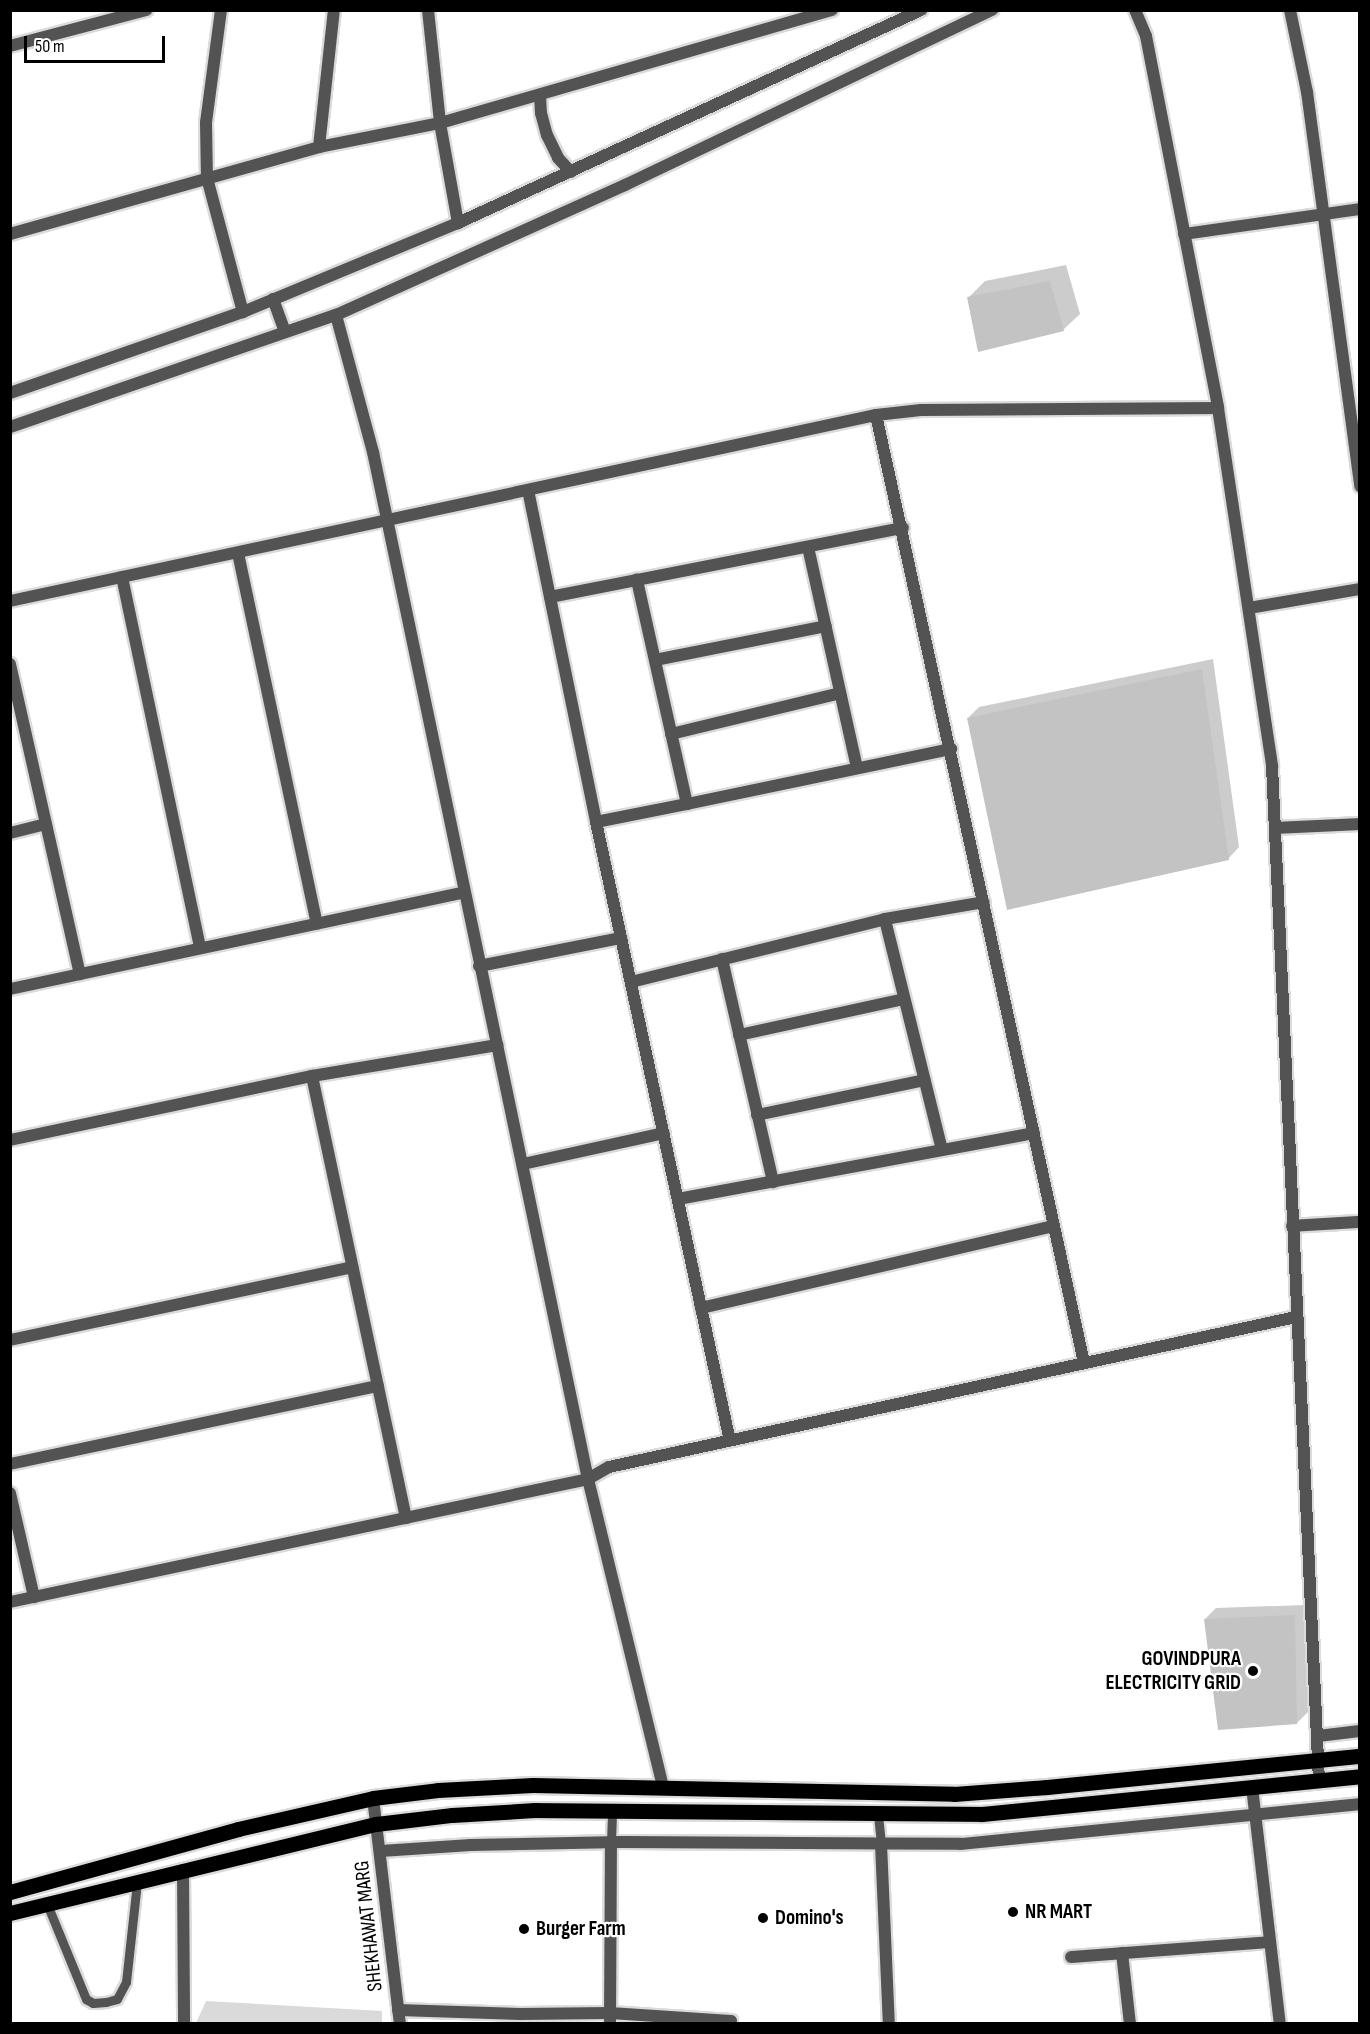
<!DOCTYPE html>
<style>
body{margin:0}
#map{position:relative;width:1370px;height:2034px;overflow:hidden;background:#fff;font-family:"Sofia Sans Condensed",sans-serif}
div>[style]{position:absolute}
.green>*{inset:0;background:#dadada}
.shadow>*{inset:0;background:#0003}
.building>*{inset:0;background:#c3c3c3}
.roads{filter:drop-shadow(2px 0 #dbdbdb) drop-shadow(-2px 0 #dbdbdb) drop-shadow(0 2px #dbdbdb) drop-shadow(0 -2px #dbdbdb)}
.lane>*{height:9px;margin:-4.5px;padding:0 4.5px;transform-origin:4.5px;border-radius:4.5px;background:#535353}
.street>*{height:12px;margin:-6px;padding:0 6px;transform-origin:6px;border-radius:6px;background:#535353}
.primary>*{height:15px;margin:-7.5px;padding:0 7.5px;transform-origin:7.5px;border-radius:7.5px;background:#000}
.dots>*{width:16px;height:16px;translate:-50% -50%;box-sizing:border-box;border:3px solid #fff;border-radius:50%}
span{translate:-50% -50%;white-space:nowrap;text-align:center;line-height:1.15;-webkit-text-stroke:4.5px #fff;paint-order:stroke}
.poi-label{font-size:21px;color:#000;font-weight:700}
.right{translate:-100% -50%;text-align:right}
.left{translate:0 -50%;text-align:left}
.street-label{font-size:21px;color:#000}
.frame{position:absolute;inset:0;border:12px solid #000;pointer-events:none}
.scale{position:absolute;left:24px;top:36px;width:141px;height:27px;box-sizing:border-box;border:3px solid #000;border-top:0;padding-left:8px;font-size:18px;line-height:21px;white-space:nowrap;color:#000;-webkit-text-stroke:4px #fff;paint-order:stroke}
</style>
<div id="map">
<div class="green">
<div style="clip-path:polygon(206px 2001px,382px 2011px,382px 2023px,196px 2023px)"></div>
</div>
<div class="shadow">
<div style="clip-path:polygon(1066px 265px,1080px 314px,1063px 330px,969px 297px,985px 281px)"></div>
<div style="clip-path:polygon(1213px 659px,1239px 847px,1228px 859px,968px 718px,979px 707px)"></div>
<div style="clip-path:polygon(1305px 1605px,1308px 1712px,1297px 1723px,1205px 1619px,1216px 1608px)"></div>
</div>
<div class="building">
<div style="clip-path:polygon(1050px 281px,1064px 331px,978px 352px,967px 297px)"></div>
<div style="clip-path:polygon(1202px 669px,1229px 860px,1007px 910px,967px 718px)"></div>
<div style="clip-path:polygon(1295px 1615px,1297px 1724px,1218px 1730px,1204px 1619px)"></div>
</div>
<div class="roads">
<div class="lane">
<div style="left:878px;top:1815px;width:29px;rotate:84deg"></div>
<div style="left:611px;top:1842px;width:31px;rotate:-88deg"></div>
<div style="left:47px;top:1904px;width:103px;rotate:67.7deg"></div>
<div style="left:86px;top:1999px;width:8px;rotate:30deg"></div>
<div style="left:93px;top:2003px;width:13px;rotate:-4deg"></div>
<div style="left:106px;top:2002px;width:11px;rotate:-15deg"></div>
<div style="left:117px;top:1999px;width:19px;rotate:-62deg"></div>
<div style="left:126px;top:1982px;width:101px;rotate:-83.7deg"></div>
</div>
<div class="street">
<div style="left:221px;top:10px;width:114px;rotate:97.6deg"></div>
<div style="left:206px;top:123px;width:55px;rotate:89deg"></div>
<div style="left:207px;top:178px;width:139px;rotate:75deg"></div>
<div style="left:428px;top:10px;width:114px;rotate:83.9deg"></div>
<div style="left:440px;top:123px;width:102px;rotate:79.8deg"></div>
<div style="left:1135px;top:10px;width:28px;rotate:67deg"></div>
<div style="left:1146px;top:36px;width:379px;rotate:79deg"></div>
<div style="left:1218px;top:408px;width:362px;rotate:81.4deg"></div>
<div style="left:1272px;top:766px;width:1015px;rotate:87.35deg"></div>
<div style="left:1290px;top:10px;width:84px;rotate:78.3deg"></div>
<div style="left:1307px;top:92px;width:398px;rotate:82.3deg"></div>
<div style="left:10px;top:46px;width:141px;rotate:-14.8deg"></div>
<div style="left:540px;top:95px;width:18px;rotate:87deg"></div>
<div style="left:541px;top:113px;width:23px;rotate:75deg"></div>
<div style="left:547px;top:135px;width:25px;rotate:64deg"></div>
<div style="left:558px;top:158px;width:19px;rotate:47deg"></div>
<div style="left:319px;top:147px;width:138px;rotate:-83.8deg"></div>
<div style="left:10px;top:234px;width:321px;rotate:-15.7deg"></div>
<div style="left:319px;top:147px;width:123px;rotate:-11.2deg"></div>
<div style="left:440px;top:123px;width:408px;rotate:-16.1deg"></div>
<div style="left:1184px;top:234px;width:178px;rotate:-8.1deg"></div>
<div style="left:273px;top:299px;width:35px;rotate:70deg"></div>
<div style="left:336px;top:315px;width:142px;rotate:74.9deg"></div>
<div style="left:373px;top:452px;width:1049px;rotate:78.18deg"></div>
<div style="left:588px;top:1479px;width:317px;rotate:76.3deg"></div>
<div style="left:10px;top:393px;width:247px;rotate:-19.2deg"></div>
<div style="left:243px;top:312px;width:233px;rotate:-22.5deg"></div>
<div style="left:458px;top:223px;width:510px;rotate:-24.7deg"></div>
<div style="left:876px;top:415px;width:45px;rotate:-6.3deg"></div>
<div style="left:921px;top:410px;width:297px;rotate:-0.4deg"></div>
<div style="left:10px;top:427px;width:345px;rotate:-19deg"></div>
<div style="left:336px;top:315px;width:317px;rotate:-24.2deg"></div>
<div style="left:625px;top:185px;width:407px;rotate:-25.5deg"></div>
<div style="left:528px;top:490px;width:339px;rotate:78.4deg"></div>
<div style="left:596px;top:822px;width:633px;rotate:77.79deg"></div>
<div style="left:808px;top:547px;width:226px;rotate:77.5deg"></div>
<div style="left:238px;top:553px;width:379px;rotate:78deg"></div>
<div style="left:122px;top:577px;width:379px;rotate:78.1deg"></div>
<div style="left:550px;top:597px;width:89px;rotate:-11.1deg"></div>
<div style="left:10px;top:601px;width:886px;rotate:-12.12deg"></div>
<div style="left:876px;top:415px;width:971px;rotate:77.62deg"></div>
<div style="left:1249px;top:608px;width:113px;rotate:-9.7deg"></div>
<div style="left:655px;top:660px;width:174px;rotate:-11.2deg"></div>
<div style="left:10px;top:664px;width:318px;rotate:77.3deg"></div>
<div style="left:671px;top:734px;width:174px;rotate:-13.6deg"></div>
<div style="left:687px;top:804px;width:270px;rotate:-11.8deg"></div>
<div style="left:596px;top:822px;width:93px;rotate:-11.2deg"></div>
<div style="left:687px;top:804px;width:230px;rotate:-102.6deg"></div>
<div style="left:637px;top:580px;width:271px;rotate:-11.1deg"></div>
<div style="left:1275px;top:828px;width:85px;rotate:-2.7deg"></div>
<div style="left:10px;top:833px;width:37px;rotate:-14deg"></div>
<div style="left:722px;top:959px;width:229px;rotate:77.1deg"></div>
<div style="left:479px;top:966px;width:145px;rotate:-11.2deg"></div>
<div style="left:631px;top:982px;width:262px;rotate:-13.9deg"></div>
<div style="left:10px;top:989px;width:463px;rotate:-12deg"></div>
<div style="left:739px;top:1035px;width:169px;rotate:-12.3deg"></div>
<div style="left:312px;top:1076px;width:188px;rotate:-9.5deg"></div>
<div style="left:757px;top:1115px;width:171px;rotate:-11.8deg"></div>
<div style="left:10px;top:1140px;width:309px;rotate:-12deg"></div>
<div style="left:312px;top:1076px;width:452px;rotate:78deg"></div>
<div style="left:942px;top:1150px;width:238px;rotate:-103.9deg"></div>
<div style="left:885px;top:919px;width:100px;rotate:-9.7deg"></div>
<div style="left:523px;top:1164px;width:144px;rotate:-12.4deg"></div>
<div style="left:678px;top:1199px;width:362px;rotate:-10.5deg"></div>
<div style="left:1292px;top:1226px;width:68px;rotate:-3.4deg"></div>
<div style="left:701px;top:1308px;width:362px;rotate:-13.1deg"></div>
<div style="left:10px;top:1340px;width:350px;rotate:-12deg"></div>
<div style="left:10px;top:1464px;width:376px;rotate:-12deg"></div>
<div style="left:10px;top:1493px;width:107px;rotate:77deg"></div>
<div style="left:10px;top:1602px;width:591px;rotate:-12.01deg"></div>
<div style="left:588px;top:1479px;width:24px;rotate:-30deg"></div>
<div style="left:609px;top:1467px;width:703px;rotate:-12.32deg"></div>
<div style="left:1318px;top:1736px;width:42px;rotate:-6.8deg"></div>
<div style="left:1252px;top:1787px;width:239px;rotate:83.3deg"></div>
<div style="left:373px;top:1798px;width:228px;rotate:83.2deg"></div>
<div style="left:881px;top:1844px;width:180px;rotate:87.5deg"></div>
<div style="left:381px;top:1851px;width:90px;rotate:-3.8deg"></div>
<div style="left:471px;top:1845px;width:150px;rotate:-1.1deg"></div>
<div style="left:621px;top:1842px;width:340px;rotate:0.3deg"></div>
<div style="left:961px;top:1844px;width:401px;rotate:-5.7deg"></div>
<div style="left:183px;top:1870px;width:154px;rotate:89.6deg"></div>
<div style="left:1122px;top:1953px;width:71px;rotate:83.6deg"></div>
<div style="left:1071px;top:1957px;width:199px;rotate:-4.3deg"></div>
<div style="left:398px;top:2010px;width:122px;rotate:1.9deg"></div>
<div style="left:520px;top:2014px;width:90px;rotate:-0.6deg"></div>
<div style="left:610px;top:2013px;width:121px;rotate:3.8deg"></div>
<div style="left:731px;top:2021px;width:3px;rotate:90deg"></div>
<div style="left:610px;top:2024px;width:182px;rotate:-89.7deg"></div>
</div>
<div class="primary">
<div style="left:10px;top:1892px;width:237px;rotate:-15.4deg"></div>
<div style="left:238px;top:1829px;width:139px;rotate:-12.9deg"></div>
<div style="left:373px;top:1798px;width:65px;rotate:-7deg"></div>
<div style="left:438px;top:1790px;width:95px;rotate:-3deg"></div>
<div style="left:533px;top:1785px;width:421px;rotate:1.2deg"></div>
<div style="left:954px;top:1794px;width:93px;rotate:-4.3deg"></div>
<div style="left:1047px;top:1787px;width:315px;rotate:-5.7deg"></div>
<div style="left:10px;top:1913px;width:377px;rotate:-13.7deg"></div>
<div style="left:376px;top:1824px;width:77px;rotate:-6.8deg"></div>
<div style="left:452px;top:1815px;width:83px;rotate:-3.4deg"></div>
<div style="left:535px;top:1810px;width:447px;rotate:0.5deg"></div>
<div style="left:982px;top:1814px;width:380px;rotate:-5.7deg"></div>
</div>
</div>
<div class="dots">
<div style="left:1253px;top:1671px;background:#000"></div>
<div style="left:1013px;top:1912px;background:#000"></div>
<div style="left:763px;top:1918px;background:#000"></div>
<div style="left:524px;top:1929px;background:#000"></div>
</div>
<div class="poi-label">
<span class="right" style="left:1241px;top:1671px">GOVINDPURA<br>ELECTRICITY GRID</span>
<span class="left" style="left:1025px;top:1912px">NR MART</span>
<span class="left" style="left:775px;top:1918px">Domino's</span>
<span class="left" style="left:536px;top:1929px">Burger Farm</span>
</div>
<div class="street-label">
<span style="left:369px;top:1926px;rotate:-96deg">SHEKHAWAT MARG</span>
</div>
<div class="frame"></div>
<div class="scale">50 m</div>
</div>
